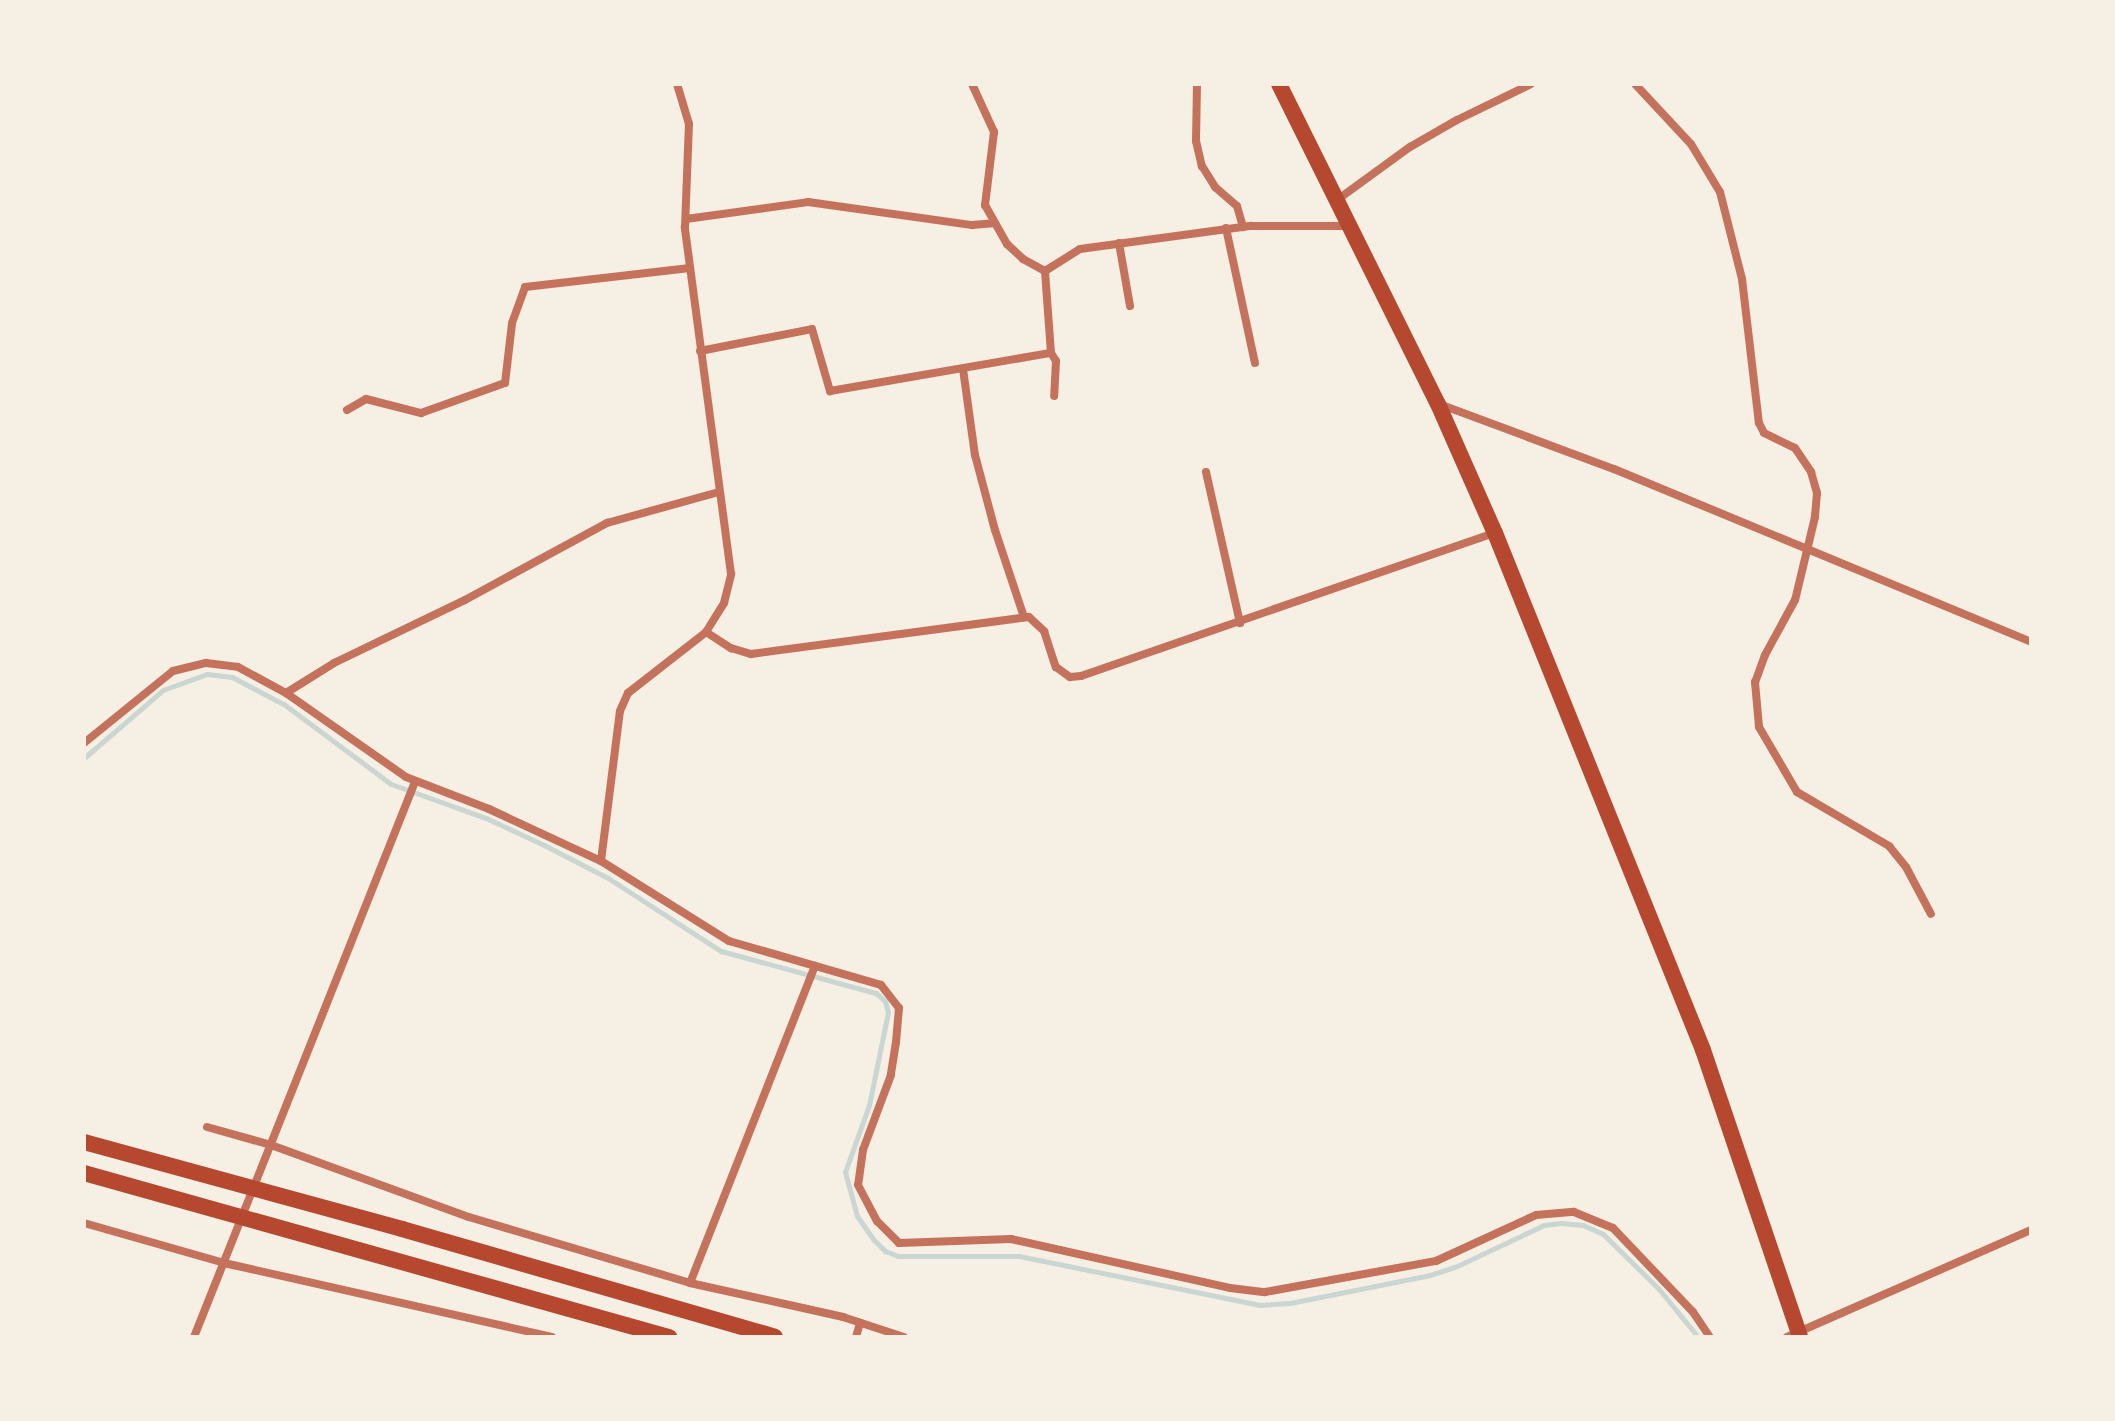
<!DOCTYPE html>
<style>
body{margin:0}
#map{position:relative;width:2115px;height:1421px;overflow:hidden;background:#f6efe4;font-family:"DM Sans",sans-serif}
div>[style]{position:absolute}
.stream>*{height:5px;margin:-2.5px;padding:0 2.5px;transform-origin:2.5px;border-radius:2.5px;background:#c9d6d2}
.minor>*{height:8px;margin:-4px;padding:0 4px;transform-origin:4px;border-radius:4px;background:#c5725c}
.trunk>*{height:16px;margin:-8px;padding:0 8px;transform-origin:8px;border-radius:8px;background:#b5482f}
.motorway>*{height:16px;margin:-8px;padding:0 8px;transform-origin:8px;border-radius:8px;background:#b5482f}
span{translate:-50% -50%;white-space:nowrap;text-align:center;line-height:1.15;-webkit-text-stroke:8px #f6efe4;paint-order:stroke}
.frame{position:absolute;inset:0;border:86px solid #f6efe4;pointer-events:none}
</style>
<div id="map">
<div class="stream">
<div style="left:84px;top:758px;width:104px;rotate:-40.7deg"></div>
<div style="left:163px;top:690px;width:47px;rotate:-20deg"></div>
<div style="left:207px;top:674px;width:25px;rotate:7deg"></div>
<div style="left:232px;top:677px;width:60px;rotate:27.8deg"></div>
<div style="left:285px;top:705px;width:132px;rotate:36.7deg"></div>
<div style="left:391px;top:784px;width:101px;rotate:19.7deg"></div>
<div style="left:486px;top:818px;width:64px;rotate:25deg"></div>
<div style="left:544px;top:845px;width:72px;rotate:27.3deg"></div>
<div style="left:608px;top:878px;width:135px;rotate:32.9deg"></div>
<div style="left:721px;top:951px;width:161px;rotate:15.2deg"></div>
<div style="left:876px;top:993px;width:12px;rotate:42deg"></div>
<div style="left:885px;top:1001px;width:11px;rotate:75deg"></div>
<div style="left:888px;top:1012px;width:95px;rotate:101.5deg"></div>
<div style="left:869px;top:1105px;width:71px;rotate:109.7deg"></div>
<div style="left:845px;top:1172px;width:46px;rotate:74.7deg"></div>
<div style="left:857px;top:1216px;width:29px;rotate:55deg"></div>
<div style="left:874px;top:1240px;width:16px;rotate:45deg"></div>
<div style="left:885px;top:1251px;width:14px;rotate:21deg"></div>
<div style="left:898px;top:1256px;width:121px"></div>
<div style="left:1019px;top:1256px;width:246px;rotate:11.5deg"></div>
<div style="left:1260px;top:1305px;width:30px;rotate:-4deg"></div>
<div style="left:1290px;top:1303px;width:143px;rotate:-11.3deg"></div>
<div style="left:1430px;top:1275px;width:26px;rotate:-18deg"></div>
<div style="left:1455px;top:1267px;width:98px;rotate:-25.3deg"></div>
<div style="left:1544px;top:1225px;width:16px;rotate:-7deg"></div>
<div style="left:1560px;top:1223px;width:23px;rotate:5deg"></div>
<div style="left:1583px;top:1225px;width:22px;rotate:24deg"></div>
<div style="left:1603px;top:1234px;width:78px;rotate:44.5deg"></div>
<div style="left:1659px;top:1289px;width:62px;rotate:50.9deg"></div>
</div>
<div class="minor">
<div style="left:972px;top:84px;width:53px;rotate:65.4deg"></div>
<div style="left:994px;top:132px;width:74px;rotate:97deg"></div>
<div style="left:985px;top:205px;width:45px;rotate:60.6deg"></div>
<div style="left:1007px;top:244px;width:22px;rotate:43deg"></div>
<div style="left:1023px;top:259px;width:25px;rotate:29deg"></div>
<div style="left:1197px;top:84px;width:57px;rotate:91deg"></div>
<div style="left:1196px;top:141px;width:26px;rotate:77deg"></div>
<div style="left:1202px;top:166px;width:25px;rotate:58deg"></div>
<div style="left:1215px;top:187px;width:29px;rotate:41deg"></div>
<div style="left:1237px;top:206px;width:22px;rotate:74deg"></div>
<div style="left:1635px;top:84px;width:82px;rotate:47deg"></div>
<div style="left:1691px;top:144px;width:56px;rotate:58.9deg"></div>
<div style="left:1720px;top:192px;width:90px;rotate:75.8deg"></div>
<div style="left:1742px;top:279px;width:145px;rotate:83.3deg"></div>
<div style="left:1759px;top:423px;width:11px;rotate:63deg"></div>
<div style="left:1764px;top:433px;width:34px;rotate:26deg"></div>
<div style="left:1795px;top:448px;width:29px;rotate:56deg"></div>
<div style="left:1811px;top:472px;width:22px;rotate:74deg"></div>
<div style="left:1817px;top:493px;width:24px;rotate:95deg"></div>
<div style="left:1815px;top:517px;width:85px;rotate:103.5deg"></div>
<div style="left:1795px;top:600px;width:63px;rotate:118.6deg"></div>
<div style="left:1765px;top:655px;width:29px;rotate:110deg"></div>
<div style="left:1755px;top:682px;width:45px;rotate:84.9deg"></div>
<div style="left:1759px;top:727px;width:75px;rotate:59.7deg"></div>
<div style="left:1797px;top:792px;width:107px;rotate:30.4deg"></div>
<div style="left:1889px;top:846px;width:27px;rotate:51deg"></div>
<div style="left:1906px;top:867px;width:53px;rotate:62deg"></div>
<div style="left:1337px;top:200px;width:90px;rotate:-36deg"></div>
<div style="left:1410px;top:147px;width:54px;rotate:-29.9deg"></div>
<div style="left:1457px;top:120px;width:82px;rotate:-25.9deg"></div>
<div style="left:686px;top:219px;width:123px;rotate:-7.9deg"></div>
<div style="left:808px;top:202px;width:166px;rotate:8deg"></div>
<div style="left:972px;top:225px;width:21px;rotate:-5deg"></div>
<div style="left:1226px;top:228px;width:138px;rotate:77.9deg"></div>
<div style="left:1119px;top:243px;width:64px;rotate:80.1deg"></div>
<div style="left:700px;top:351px;width:114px;rotate:-11.1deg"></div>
<div style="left:812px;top:329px;width:65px;rotate:73.8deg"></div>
<div style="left:830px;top:391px;width:224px;rotate:-9.8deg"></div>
<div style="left:1051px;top:353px;width:82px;rotate:-94.2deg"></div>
<div style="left:1045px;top:271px;width:41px;rotate:-32.2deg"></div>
<div style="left:1080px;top:249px;width:173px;rotate:-7.7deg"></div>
<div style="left:1251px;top:226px;width:98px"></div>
<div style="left:1051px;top:353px;width:9px;rotate:58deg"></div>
<div style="left:1056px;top:361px;width:35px;rotate:93deg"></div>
<div style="left:963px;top:369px;width:87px;rotate:82.1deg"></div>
<div style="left:975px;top:455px;width:78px;rotate:75.1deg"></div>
<div style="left:995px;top:530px;width:92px;rotate:71.6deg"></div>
<div style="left:1439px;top:404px;width:187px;rotate:20.4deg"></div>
<div style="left:1614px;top:469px;width:451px;rotate:22.5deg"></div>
<div style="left:347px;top:410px;width:22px;rotate:-30deg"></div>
<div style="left:366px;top:399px;width:57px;rotate:14.3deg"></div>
<div style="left:421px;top:413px;width:89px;rotate:-19.7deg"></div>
<div style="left:505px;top:383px;width:60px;rotate:-83.3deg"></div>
<div style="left:512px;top:323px;width:38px;rotate:-70deg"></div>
<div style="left:525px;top:287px;width:166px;rotate:-6.6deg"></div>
<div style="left:1206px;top:472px;width:155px;rotate:77.3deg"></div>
<div style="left:706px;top:632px;width:30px;rotate:33deg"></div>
<div style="left:731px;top:648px;width:21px;rotate:17deg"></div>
<div style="left:751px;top:654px;width:280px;rotate:-7.6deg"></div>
<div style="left:1029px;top:617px;width:21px;rotate:43deg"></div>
<div style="left:1044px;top:631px;width:38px;rotate:72deg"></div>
<div style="left:1056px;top:667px;width:17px;rotate:36deg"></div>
<div style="left:1070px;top:677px;width:11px;rotate:-5deg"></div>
<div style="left:1081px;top:676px;width:438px;rotate:-19.1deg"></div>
<div style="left:286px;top:693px;width:57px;rotate:-32deg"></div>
<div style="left:334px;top:663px;width:145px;rotate:-25.7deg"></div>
<div style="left:465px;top:600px;width:162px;rotate:-28.5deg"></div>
<div style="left:607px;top:523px;width:116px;rotate:-15.5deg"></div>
<div style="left:84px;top:743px;width:114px;rotate:-39deg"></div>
<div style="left:173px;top:671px;width:34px;rotate:-14deg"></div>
<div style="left:206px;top:663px;width:32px;rotate:7deg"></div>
<div style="left:238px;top:667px;width:55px;rotate:28.4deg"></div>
<div style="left:286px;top:693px;width:146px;rotate:35deg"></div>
<div style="left:406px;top:777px;width:89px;rotate:21.1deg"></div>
<div style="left:489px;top:809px;width:123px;rotate:24.9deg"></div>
<div style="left:601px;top:861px;width:151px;rotate:32deg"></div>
<div style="left:729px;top:941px;width:158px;rotate:16.1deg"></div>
<div style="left:881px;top:985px;width:29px;rotate:52deg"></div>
<div style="left:899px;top:1008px;width:34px;rotate:95deg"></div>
<div style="left:896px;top:1042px;width:33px;rotate:99deg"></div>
<div style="left:891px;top:1075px;width:80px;rotate:110.5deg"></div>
<div style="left:863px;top:1150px;width:35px;rotate:98deg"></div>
<div style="left:858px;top:1185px;width:41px;rotate:62.2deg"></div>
<div style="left:877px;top:1221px;width:31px;rotate:45deg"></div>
<div style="left:899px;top:1243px;width:112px;rotate:-2deg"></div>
<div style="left:1011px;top:1239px;width:224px;rotate:12.6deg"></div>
<div style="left:1230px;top:1288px;width:35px;rotate:7deg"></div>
<div style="left:1265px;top:1292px;width:174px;rotate:-10.3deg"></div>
<div style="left:1436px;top:1261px;width:110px;rotate:-24.7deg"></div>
<div style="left:1536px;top:1215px;width:38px;rotate:-5deg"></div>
<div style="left:1574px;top:1212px;width:42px;rotate:22.3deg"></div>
<div style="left:1613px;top:1228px;width:116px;rotate:46.4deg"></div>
<div style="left:1693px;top:1312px;width:30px;rotate:56deg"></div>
<div style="left:601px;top:861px;width:151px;rotate:-82.8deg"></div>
<div style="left:620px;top:711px;width:20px;rotate:-66deg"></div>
<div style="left:628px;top:693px;width:99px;rotate:-38deg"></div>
<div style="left:706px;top:632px;width:34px;rotate:-58deg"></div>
<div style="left:724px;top:603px;width:30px;rotate:-76deg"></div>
<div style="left:731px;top:574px;width:350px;rotate:-97.6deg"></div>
<div style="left:685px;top:227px;width:103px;rotate:-87.8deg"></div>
<div style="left:689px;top:124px;width:42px;rotate:-106.7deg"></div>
<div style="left:207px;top:1127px;width:66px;rotate:15.7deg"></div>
<div style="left:271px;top:1145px;width:211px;rotate:20deg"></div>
<div style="left:469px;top:1217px;width:231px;rotate:16.6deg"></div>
<div style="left:690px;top:1283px;width:157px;rotate:12.5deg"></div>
<div style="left:843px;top:1317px;width:64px;rotate:18.2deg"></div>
<div style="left:84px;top:1223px;width:146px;rotate:15.9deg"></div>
<div style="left:224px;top:1263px;width:336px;rotate:12.7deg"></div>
<div style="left:690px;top:1283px;width:341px;rotate:-68.5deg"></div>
<div style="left:194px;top:1337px;width:597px;rotate:-68.29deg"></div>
<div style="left:856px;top:1337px;width:15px;rotate:-74deg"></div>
<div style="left:1787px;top:1337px;width:266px;rotate:-23.7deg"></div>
</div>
<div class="trunk">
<div style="left:1279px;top:84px;width:357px;rotate:63.6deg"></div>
<div style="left:1438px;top:404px;width:141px;rotate:66.2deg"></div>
<div style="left:1495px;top:533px;width:557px;rotate:68.08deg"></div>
<div style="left:1703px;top:1050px;width:303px;rotate:71.3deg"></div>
</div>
<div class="motorway">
<div style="left:84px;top:1142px;width:330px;rotate:15.3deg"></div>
<div style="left:402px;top:1229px;width:388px;rotate:16.1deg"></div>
<div style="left:84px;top:1173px;width:608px;rotate:15.66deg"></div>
</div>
<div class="frame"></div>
</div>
